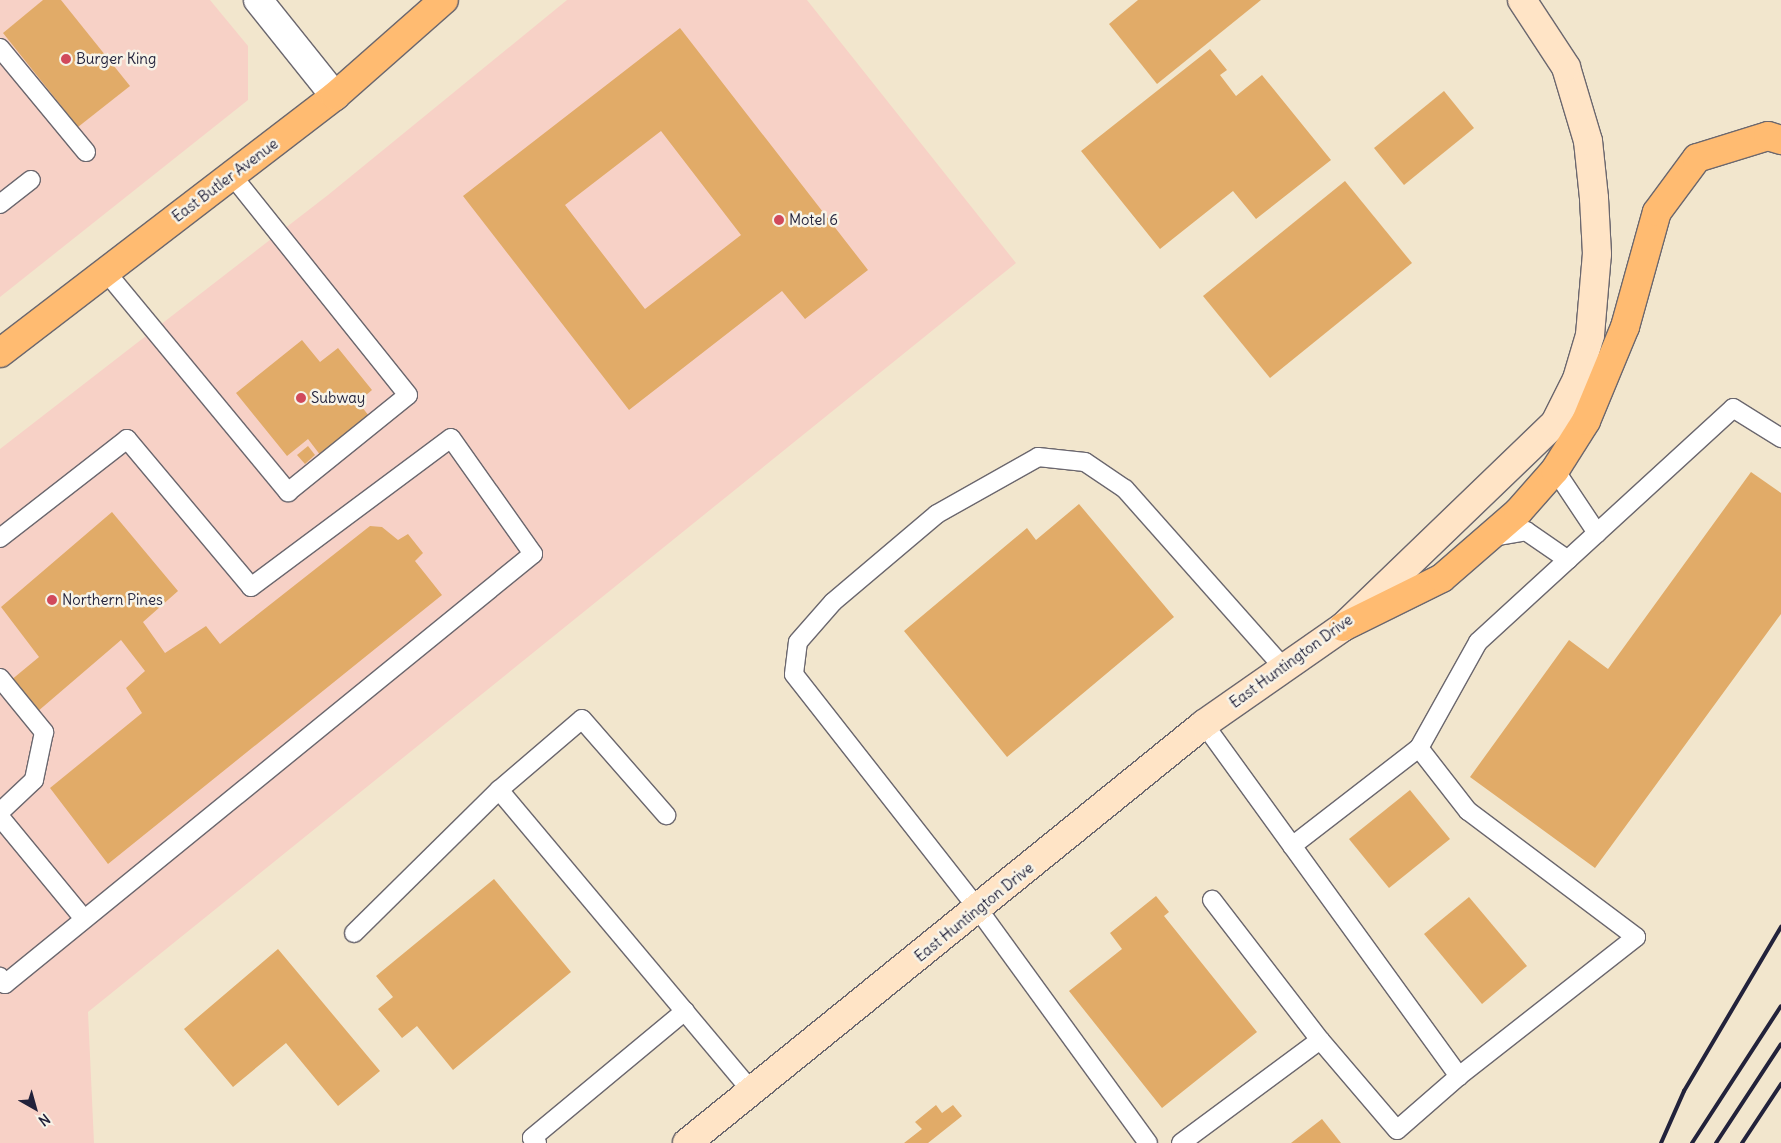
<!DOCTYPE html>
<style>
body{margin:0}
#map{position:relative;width:1781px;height:1143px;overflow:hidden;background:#f2e6cd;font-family:Delius,sans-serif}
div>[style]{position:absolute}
.built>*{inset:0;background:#f7d1c6}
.building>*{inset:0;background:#e1ab68}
.roads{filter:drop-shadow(1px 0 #6b676e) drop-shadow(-1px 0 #6b676e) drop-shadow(0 1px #6b676e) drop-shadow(0 -1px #6b676e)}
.lane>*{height:18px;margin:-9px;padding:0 9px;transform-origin:9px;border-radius:9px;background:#fff}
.street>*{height:28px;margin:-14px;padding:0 14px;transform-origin:14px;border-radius:14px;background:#fff}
.secondary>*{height:28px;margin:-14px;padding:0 14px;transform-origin:14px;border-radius:14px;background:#ffe4c6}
.primary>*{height:28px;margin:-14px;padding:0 14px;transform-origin:14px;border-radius:14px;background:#ffbb71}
.rail>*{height:4px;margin:-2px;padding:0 2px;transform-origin:2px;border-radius:2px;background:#22223b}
.dots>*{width:14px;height:14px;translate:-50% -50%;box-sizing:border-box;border:2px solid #f7f3e8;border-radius:50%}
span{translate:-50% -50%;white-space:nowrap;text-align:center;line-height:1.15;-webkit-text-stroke:5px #f7f3e8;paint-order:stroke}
.poi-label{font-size:15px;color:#22223b}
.left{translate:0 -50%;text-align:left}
.street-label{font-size:15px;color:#22223b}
.north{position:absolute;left:10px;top:1083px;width:50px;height:50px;-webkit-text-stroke:4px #f7f3e8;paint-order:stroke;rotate:142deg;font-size:14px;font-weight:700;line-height:20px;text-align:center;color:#22223b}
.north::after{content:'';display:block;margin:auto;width:18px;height:22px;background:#22223b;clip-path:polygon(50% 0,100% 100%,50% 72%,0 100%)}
</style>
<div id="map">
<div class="built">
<div style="clip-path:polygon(0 0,210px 0,248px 46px,248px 100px,0 297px)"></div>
<div style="clip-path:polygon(567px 0,807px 0,1016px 263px,88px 1012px,94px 1143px,0 1143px,0 449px,328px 195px)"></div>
</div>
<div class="building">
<div style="clip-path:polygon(43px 0,61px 0,130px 86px,78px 127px,3px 33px)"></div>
<div style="clip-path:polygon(1138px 0,1261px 0,1157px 84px,1109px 24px)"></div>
<div style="clip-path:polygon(evenodd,680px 28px,868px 270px,805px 319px,782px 291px,629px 410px,463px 196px,680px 28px,661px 131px,741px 235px,645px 309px,565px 205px,661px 131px)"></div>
<div style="clip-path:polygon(1210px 49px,1227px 70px,1220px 75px,1236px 96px,1262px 75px,1331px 160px,1256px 219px,1233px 191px,1160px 249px,1081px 151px)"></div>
<div style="clip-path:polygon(1444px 91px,1474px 128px,1404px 185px,1374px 148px)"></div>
<div style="clip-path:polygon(1345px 181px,1412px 263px,1270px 378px,1203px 296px)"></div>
<div style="clip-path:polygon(302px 340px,320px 362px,338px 348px,372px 390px,358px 402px,369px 416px,321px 456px,308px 439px,287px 456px,236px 393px)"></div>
<div style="clip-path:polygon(308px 446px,315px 455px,305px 464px,297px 455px)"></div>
<div style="clip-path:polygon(1751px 472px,1781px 493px,1781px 614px,1595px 868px,1470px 777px,1569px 640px,1608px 669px)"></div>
<div style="clip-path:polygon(1079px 504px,1174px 617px,1007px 757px,904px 631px,1027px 528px,1036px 540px)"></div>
<div style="clip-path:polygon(112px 512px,178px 591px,143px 622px,165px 653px,206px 626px,220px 644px,370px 526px,382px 527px,398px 540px,408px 534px,423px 553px,415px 561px,442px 595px,108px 864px,50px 788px,142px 713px,126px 688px,145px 671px,121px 640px,37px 712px,10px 681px,39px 657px,1px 607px)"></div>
<div style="clip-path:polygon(1410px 790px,1450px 839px,1389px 888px,1349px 839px)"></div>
<div style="clip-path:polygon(494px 879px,571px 972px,453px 1070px,417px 1026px,402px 1038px,378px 1009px,393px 997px,376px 976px)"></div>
<div style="clip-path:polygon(1156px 896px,1169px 912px,1164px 916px,1257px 1032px,1162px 1108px,1069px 991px,1122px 949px,1110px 933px)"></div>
<div style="clip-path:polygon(1469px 897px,1527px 966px,1482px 1004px,1424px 934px)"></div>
<div style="clip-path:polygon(278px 949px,380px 1071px,338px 1106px,286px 1043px,233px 1087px,184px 1029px)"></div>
<div style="clip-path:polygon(936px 1105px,942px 1113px,953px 1105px,962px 1116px,928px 1143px,904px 1143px,922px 1129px,915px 1122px)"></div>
<div style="clip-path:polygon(1322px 1119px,1341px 1143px,1291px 1143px)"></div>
</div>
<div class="roads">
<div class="lane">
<div style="left:0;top:48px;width:135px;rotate:50.4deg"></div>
<div style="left:0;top:204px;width:39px;rotate:-38deg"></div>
<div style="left:106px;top:272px;width:286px;rotate:50.4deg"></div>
<div style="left:288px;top:492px;width:154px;rotate:-38.9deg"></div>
<div style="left:408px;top:395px;width:282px;rotate:-128.7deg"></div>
<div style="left:1555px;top:470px;width:76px;rotate:56.3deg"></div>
<div style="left:1493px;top:537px;width:34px;rotate:-10deg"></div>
<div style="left:1526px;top:531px;width:51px;rotate:34.6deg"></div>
<div style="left:0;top:538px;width:161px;rotate:-37.9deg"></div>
<div style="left:127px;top:439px;width:193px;rotate:50deg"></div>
<div style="left:251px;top:587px;width:249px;rotate:-36.7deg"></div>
<div style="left:451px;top:438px;width:142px;rotate:54.7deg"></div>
<div style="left:533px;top:554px;width:681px;rotate:140.84deg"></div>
<div style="left:5px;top:984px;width:9px;rotate:-126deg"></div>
<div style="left:0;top:678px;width:70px;rotate:50.8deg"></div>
<div style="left:44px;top:732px;width:49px;rotate:101.8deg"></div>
<div style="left:34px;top:780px;width:47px;rotate:136.7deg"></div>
<div style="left:1204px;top:724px;width:435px;rotate:54.1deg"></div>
<div style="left:1459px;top:1076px;width:82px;rotate:138.9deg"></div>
<div style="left:1397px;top:1130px;width:118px;rotate:-130.5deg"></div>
<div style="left:499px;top:790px;width:109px;rotate:-40.5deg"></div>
<div style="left:582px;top:719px;width:128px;rotate:48.8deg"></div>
<div style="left:0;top:817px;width:132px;rotate:50.5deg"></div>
<div style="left:1292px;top:846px;width:160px;rotate:-37.7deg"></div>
<div style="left:354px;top:933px;width:204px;rotate:-44.6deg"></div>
<div style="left:499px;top:790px;width:393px;rotate:50deg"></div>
<div style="left:1459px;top:1076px;width:225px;rotate:-38.1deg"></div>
<div style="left:1636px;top:937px;width:210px;rotate:-143.1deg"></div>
<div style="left:1468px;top:811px;width:80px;rotate:-127.9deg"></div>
<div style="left:1419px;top:748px;width:121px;rotate:-60.9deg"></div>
<div style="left:1478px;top:642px;width:346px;rotate:-42.5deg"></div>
<div style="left:1733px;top:408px;width:57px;rotate:32deg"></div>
<div style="left:537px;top:1143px;width:7px;rotate:-135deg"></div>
<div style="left:532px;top:1138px;width:199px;rotate:-39.7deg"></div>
<div style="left:1148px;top:1143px;width:289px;rotate:-126deg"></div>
<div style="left:978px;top:909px;width:298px;rotate:-128.1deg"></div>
<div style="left:794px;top:674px;width:32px;rotate:-83deg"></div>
<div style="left:798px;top:642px;width:53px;rotate:-48.8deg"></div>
<div style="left:833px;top:602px;width:136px;rotate:-40.2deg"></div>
<div style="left:937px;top:514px;width:116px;rotate:-29.4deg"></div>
<div style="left:1038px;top:457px;width:47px;rotate:6.1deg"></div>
<div style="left:1085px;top:462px;width:48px;rotate:34deg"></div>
<div style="left:1125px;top:489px;width:239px;rotate:48.4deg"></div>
<div style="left:1181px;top:1143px;width:173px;rotate:-36.5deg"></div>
<div style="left:1320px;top:1040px;width:177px;rotate:-127.6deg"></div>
</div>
<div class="street">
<div style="left:258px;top:0;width:123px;rotate:51.3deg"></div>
</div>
<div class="secondary">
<div style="left:687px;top:1143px;width:665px;rotate:-39.02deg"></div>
<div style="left:1204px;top:724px;width:169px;rotate:-34.9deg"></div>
<div style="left:1343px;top:627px;width:294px;rotate:-43.9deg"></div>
<div style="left:1555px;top:423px;width:49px;rotate:-63.4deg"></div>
<div style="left:1577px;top:379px;width:46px;rotate:-73.5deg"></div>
<div style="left:1590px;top:335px;width:81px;rotate:-85.1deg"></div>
<div style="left:1597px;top:254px;width:56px;rotate:-93.1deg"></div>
<div style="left:1594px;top:198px;width:57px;rotate:-96deg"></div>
<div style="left:1588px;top:141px;width:77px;rotate:-106.6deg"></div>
<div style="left:1566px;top:67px;width:80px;rotate:-123.3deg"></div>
</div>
<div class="primary">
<div style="left:0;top:353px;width:422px;rotate:-37.5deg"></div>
<div style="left:335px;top:96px;width:145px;rotate:-41.4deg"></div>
<div style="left:1343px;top:627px;width:110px;rotate:-26.3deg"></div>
<div style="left:1442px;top:578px;width:101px;rotate:-41deg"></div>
<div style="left:1518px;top:512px;width:56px;rotate:-48.6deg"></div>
<div style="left:1555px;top:470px;width:58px;rotate:-57.7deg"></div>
<div style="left:1586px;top:421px;width:102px;rotate:-67.5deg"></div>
<div style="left:1625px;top:327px;width:119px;rotate:-74.5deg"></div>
<div style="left:1657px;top:212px;width:67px;rotate:-53.5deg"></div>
<div style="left:1697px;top:158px;width:74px;rotate:-17.2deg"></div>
<div style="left:1768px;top:136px;width:14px;rotate:17deg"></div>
</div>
</div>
<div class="rail">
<div style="left:1661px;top:1143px;width:57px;rotate:-66.1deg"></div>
<div style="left:1684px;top:1091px;width:191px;rotate:-59.4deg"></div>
<div style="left:1692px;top:1143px;width:163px;rotate:-57deg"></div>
<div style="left:1716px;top:1143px;width:118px;rotate:-56.7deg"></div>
<div style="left:1742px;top:1143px;width:71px;rotate:-56.5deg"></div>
</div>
<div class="dots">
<div style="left:66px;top:59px;background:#d1495b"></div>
<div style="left:779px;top:220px;background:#d1495b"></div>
<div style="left:301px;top:398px;background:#d1495b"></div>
<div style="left:52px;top:600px;background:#d1495b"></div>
</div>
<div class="poi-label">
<span class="left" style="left:76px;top:59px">Burger King</span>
<span class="left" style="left:789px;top:220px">Motel 6</span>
<span class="left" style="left:311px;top:398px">Subway</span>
<span class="left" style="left:62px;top:600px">Northern Pines</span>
</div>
<div class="street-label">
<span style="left:225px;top:180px;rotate:-37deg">East Butler Avenue</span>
<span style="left:1291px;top:661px;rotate:-36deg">East Huntington Drive</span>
<span style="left:974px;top:912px;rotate:-39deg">East Huntington Drive</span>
</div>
<div class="north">N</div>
</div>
